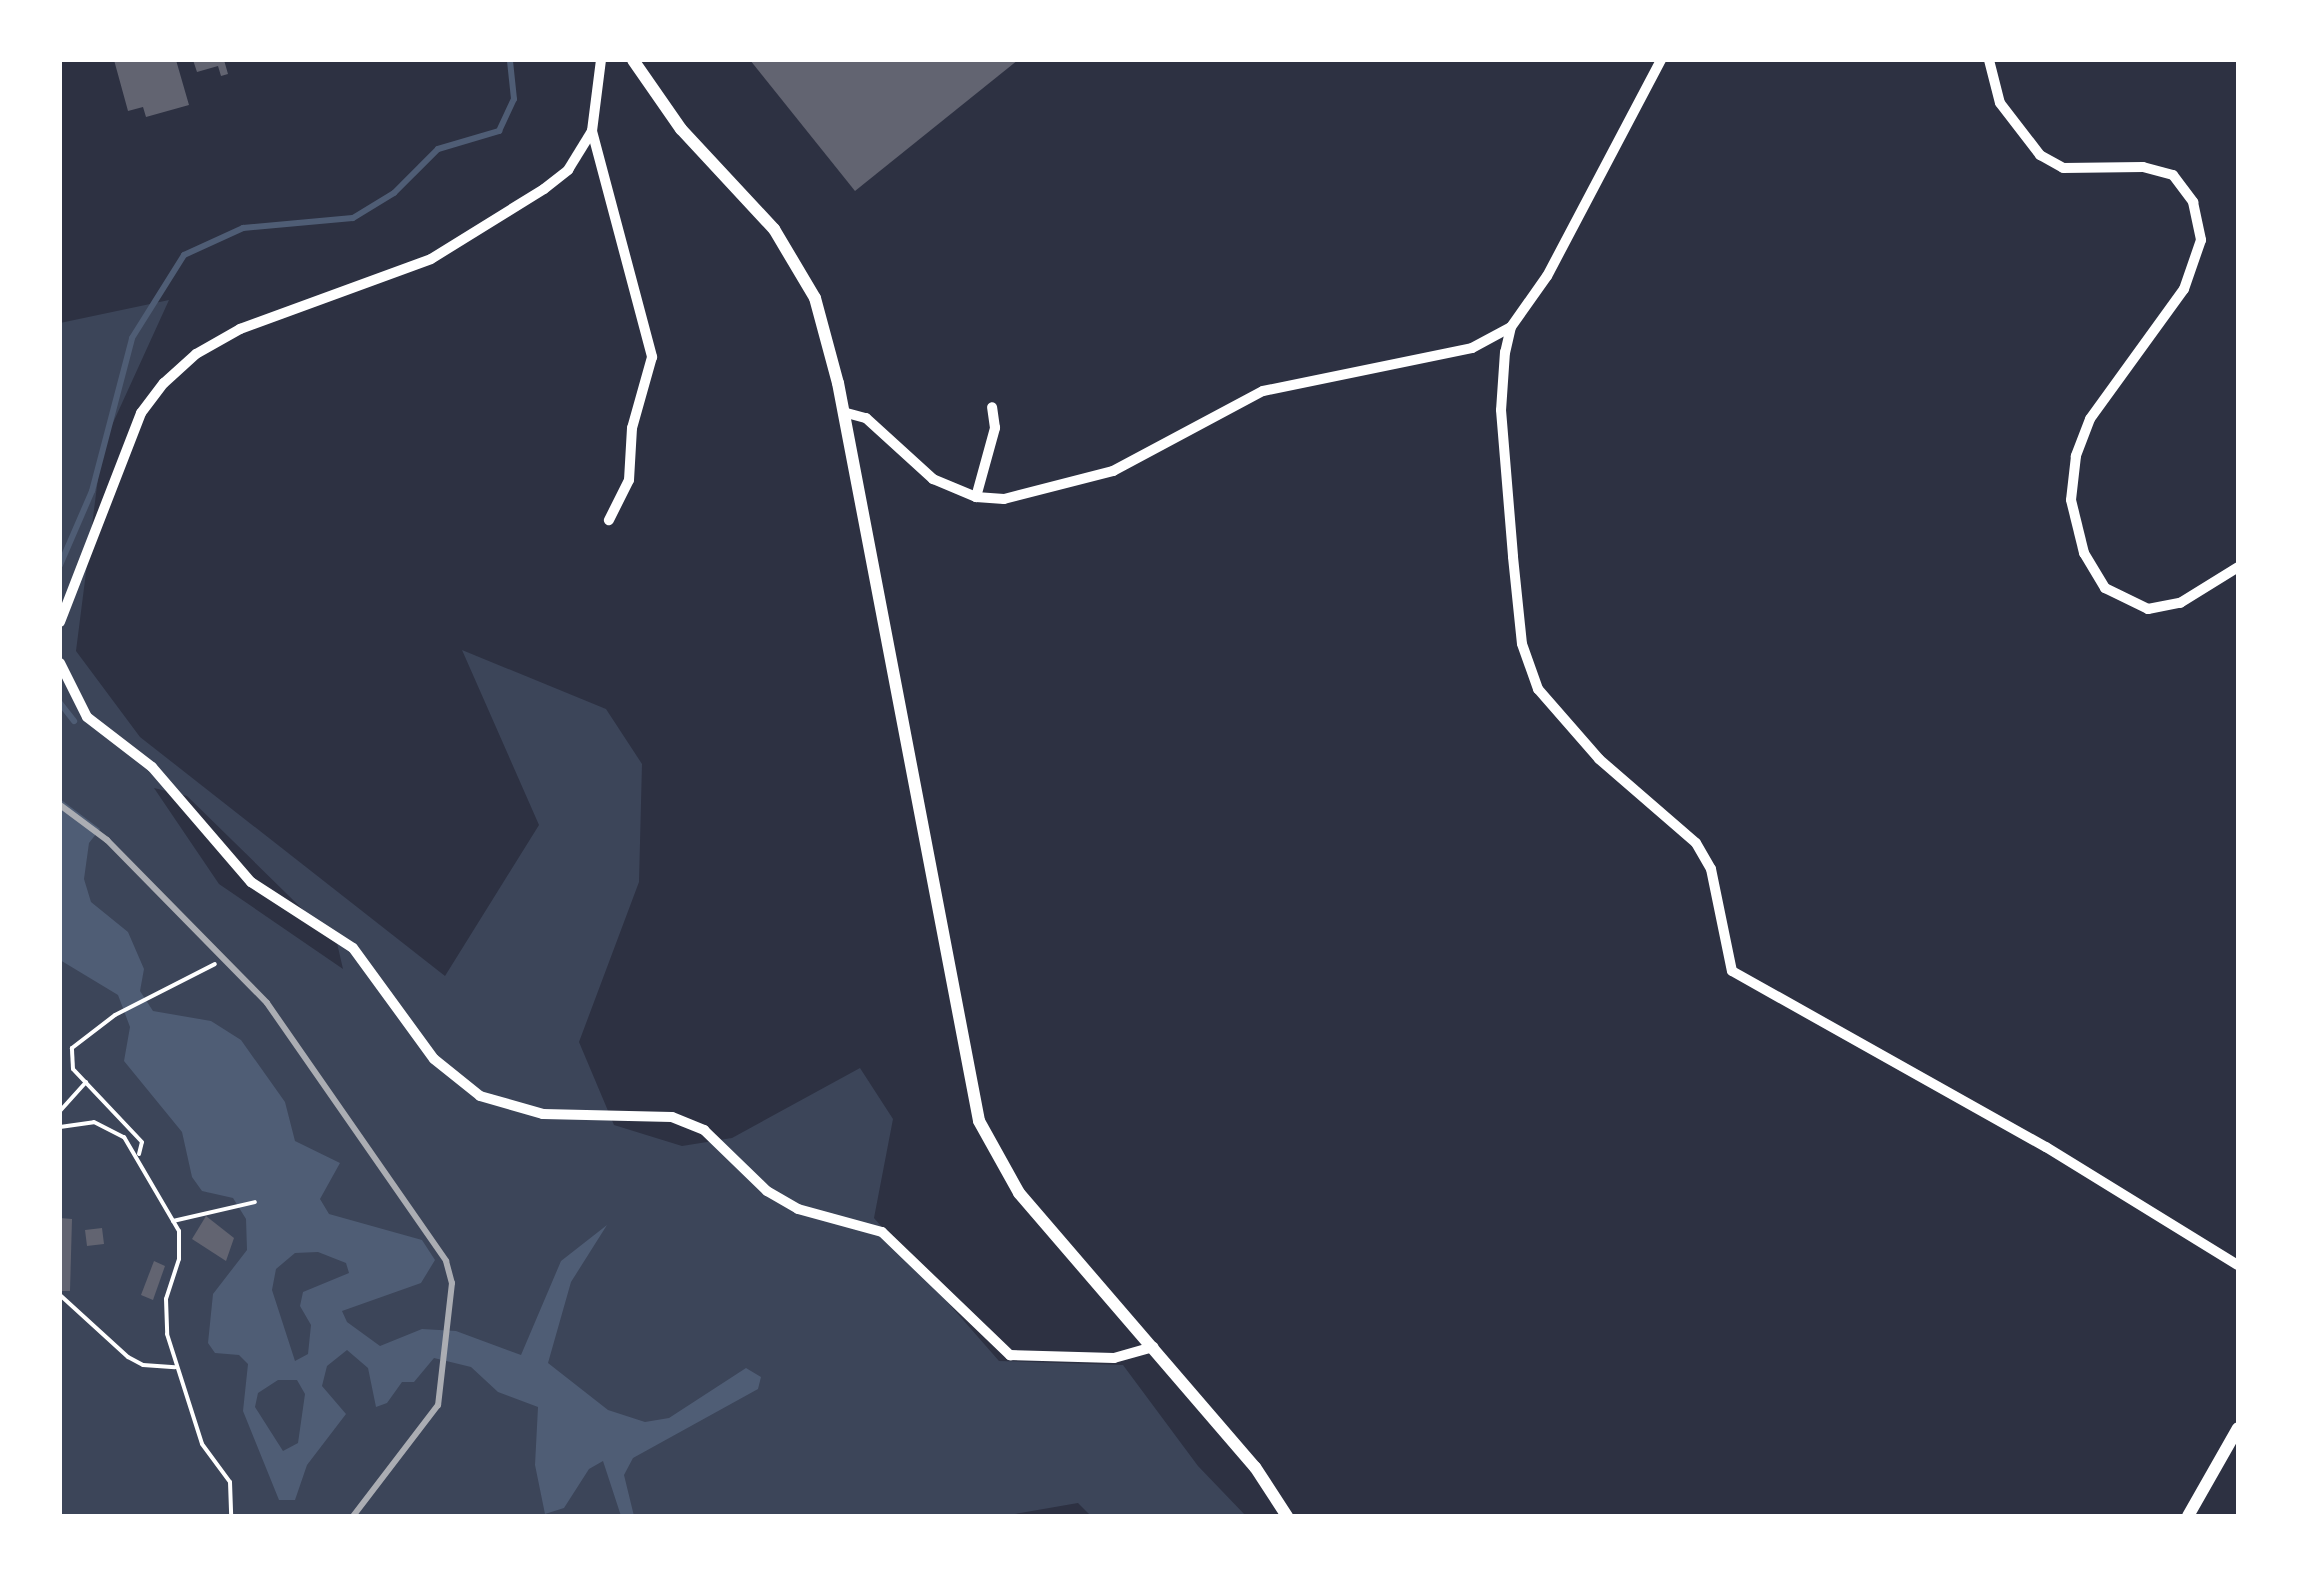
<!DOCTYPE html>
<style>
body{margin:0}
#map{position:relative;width:2298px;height:1576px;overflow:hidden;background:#2d3142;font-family:"Open Sans",sans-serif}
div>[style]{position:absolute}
.green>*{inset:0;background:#3c4559}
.water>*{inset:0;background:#4f5d75}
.stream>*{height:6px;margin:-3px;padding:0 3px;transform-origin:3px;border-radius:3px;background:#4f5d75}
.building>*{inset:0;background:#626471}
.path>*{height:4px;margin:-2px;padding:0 2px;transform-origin:2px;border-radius:2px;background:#fff}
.minor>*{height:10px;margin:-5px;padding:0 5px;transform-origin:5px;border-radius:5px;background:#fff}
.tertiary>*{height:12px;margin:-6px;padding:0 6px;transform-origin:6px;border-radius:6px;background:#fff}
.rail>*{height:6px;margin:-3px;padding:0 3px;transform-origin:3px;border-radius:3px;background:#abadb3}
span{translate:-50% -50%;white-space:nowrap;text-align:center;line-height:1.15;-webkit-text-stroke:8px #fff;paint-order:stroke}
.frame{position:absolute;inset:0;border:62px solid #fff;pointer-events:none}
</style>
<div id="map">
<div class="green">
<div style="clip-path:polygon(evenodd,169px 300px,102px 447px,76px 651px,140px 737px,445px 976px,539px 825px,462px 650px,606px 709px,642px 764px,639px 882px,579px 1042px,614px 1125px,682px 1146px,732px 1138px,860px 1068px,893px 1119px,874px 1218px,999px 1361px,1123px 1365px,1198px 1466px,1246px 1516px,1091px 1516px,1078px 1503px,1003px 1516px,60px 1516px,60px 323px,169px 300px,154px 788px,187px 796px,337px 943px,343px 969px,219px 884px,154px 788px)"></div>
</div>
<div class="water">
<div style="clip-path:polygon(evenodd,60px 799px,100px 829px,89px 843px,84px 879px,91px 902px,128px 932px,144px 969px,140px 991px,153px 1011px,211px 1021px,241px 1040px,285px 1102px,295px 1141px,340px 1163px,320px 1199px,329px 1214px,422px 1240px,435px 1260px,421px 1283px,342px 1311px,347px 1322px,380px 1346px,422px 1329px,456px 1331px,521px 1355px,561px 1261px,607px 1225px,571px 1282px,548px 1363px,608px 1410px,645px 1422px,669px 1418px,746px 1368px,761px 1377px,758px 1389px,633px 1458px,624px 1475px,634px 1516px,621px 1516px,603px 1461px,589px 1469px,564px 1508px,545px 1514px,535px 1465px,538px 1407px,498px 1392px,471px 1367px,434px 1358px,414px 1382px,402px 1382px,387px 1403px,376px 1407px,368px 1368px,347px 1350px,327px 1366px,322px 1386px,346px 1414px,307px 1465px,295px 1500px,279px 1500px,243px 1411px,248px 1364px,239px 1355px,215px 1353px,208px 1343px,213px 1294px,247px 1250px,246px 1219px,233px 1198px,202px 1191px,192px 1177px,182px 1132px,124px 1061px,130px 1027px,118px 995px,60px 960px,60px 799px,318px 1252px,346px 1263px,349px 1273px,303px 1292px,300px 1306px,311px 1325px,308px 1354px,295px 1361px,272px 1290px,276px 1269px,295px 1253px,318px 1252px,60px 799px,278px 1380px,297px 1380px,305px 1394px,298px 1443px,283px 1451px,255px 1407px,258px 1393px,278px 1380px)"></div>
</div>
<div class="stream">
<div style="left:60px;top:565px;width:81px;rotate:-66.6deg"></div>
<div style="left:92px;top:491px;width:158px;rotate:-75.3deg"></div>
<div style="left:132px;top:338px;width:98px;rotate:-57.9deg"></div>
<div style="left:184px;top:255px;width:65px;rotate:-24.6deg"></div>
<div style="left:243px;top:228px;width:110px;rotate:-5.2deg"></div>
<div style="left:353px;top:218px;width:48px;rotate:-31.4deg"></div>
<div style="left:394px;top:193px;width:62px;rotate:-45deg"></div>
<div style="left:438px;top:149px;width:64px;rotate:-16.4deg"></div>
<div style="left:499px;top:131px;width:35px;rotate:-65deg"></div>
<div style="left:514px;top:99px;width:39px;rotate:-96deg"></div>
<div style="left:60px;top:703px;width:23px;rotate:52deg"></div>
</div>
<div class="building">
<div style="clip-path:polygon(114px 60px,176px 60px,189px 105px,146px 117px,143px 107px,128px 111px)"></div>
<div style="clip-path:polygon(193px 60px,224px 60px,228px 74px,221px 76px,218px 66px,197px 72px)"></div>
<div style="clip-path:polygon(750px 60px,1018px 60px,855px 191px)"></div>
<div style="clip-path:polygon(206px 1216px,234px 1238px,226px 1261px,192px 1239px)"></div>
<div style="clip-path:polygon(60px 1218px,72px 1219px,70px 1291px,60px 1291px)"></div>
<div style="clip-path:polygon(102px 1228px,104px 1244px,87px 1246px,85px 1230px)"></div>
<div style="clip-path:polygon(154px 1261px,165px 1266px,153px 1300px,141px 1295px)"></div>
</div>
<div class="path">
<div style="left:60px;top:1111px;width:39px;rotate:-48deg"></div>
<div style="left:60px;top:1127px;width:34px;rotate:-8deg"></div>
<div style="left:94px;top:1122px;width:34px;rotate:27deg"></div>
<div style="left:124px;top:1137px;width:109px;rotate:59.7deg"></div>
<div style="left:179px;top:1231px;width:28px;rotate:90deg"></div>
<div style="left:179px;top:1259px;width:42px;rotate:108deg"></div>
<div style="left:166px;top:1299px;width:35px;rotate:88deg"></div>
<div style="left:167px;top:1334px;width:115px;rotate:72.3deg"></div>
<div style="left:202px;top:1444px;width:47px;rotate:53.6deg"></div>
<div style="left:230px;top:1482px;width:34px;rotate:88deg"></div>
<div style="left:139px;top:1154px;width:12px;rotate:-76deg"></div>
<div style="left:142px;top:1142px;width:100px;rotate:-133.4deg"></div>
<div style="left:73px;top:1069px;width:21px;rotate:-93deg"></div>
<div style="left:72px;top:1048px;width:54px;rotate:-37.5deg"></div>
<div style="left:115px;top:1015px;width:112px;rotate:-27deg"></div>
<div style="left:173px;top:1221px;width:84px;rotate:-13deg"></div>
<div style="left:60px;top:1295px;width:92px;rotate:42.4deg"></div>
<div style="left:128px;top:1357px;width:17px;rotate:28deg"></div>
<div style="left:143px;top:1365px;width:32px;rotate:4deg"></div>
</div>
<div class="minor">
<div style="left:1661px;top:60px;width:244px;rotate:117.8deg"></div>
<div style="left:1547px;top:276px;width:62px;rotate:125.2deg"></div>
<div style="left:1511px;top:327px;width:26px;rotate:103deg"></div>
<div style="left:1505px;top:352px;width:58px;rotate:93.9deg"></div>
<div style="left:1501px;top:410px;width:147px;rotate:85.3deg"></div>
<div style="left:1513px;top:557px;width:87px;rotate:84.1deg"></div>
<div style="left:1522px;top:644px;width:48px;rotate:70.4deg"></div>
<div style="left:1538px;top:689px;width:93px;rotate:48.9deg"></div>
<div style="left:1599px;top:759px;width:128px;rotate:40.9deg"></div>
<div style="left:1696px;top:843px;width:30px;rotate:60deg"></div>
<div style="left:1711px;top:869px;width:104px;rotate:78.4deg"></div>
<div style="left:1732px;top:971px;width:360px;rotate:29.3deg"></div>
<div style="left:2046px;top:1147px;width:225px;rotate:31.6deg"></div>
<div style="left:1989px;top:60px;width:44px;rotate:75.7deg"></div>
<div style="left:2000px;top:103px;width:66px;rotate:52.4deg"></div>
<div style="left:2040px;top:155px;width:26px;rotate:29deg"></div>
<div style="left:2063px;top:168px;width:80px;rotate:-0.7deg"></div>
<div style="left:2143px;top:167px;width:31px;rotate:15deg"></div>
<div style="left:2173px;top:175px;width:34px;rotate:53deg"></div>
<div style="left:2193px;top:202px;width:39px;rotate:78deg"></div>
<div style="left:2201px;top:240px;width:52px;rotate:109.1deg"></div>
<div style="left:2184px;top:289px;width:160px;rotate:125.9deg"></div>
<div style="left:2090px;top:419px;width:40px;rotate:111deg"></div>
<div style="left:2076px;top:456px;width:44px;rotate:96.5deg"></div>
<div style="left:2071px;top:500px;width:55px;rotate:76.2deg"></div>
<div style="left:2084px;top:553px;width:41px;rotate:59deg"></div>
<div style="left:2105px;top:588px;width:48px;rotate:26deg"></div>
<div style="left:2148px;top:609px;width:33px;rotate:-11deg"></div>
<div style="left:2180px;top:603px;width:68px;rotate:-31.8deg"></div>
<div style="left:592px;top:131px;width:234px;rotate:75.1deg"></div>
<div style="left:652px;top:357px;width:74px;rotate:105.7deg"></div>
<div style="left:632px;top:428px;width:52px;rotate:93.3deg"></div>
<div style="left:629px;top:480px;width:45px;rotate:116.6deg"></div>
<div style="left:843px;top:412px;width:24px;rotate:15deg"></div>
<div style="left:866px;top:418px;width:91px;rotate:42.3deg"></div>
<div style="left:933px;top:479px;width:47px;rotate:22.7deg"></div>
<div style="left:976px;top:497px;width:28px;rotate:4deg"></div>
<div style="left:1004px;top:499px;width:113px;rotate:-14.4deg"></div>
<div style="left:1113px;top:471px;width:170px;rotate:-28.1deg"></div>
<div style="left:1263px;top:391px;width:213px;rotate:-11.6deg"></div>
<div style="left:1472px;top:348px;width:44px;rotate:-28.3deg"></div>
<div style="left:976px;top:497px;width:72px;rotate:-74.6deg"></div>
<div style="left:995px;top:428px;width:21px;rotate:-98deg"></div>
<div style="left:60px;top:622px;width:224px;rotate:-68.8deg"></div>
<div style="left:141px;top:413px;width:38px;rotate:-53deg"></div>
<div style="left:164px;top:383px;width:43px;rotate:-42.2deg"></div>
<div style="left:196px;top:354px;width:51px;rotate:-29.6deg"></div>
<div style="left:240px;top:329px;width:203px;rotate:-20.1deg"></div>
<div style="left:431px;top:259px;width:133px;rotate:-31.8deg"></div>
<div style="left:544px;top:189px;width:31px;rotate:-38deg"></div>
<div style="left:568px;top:170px;width:46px;rotate:-58.4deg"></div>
<div style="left:592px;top:131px;width:72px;rotate:-82.8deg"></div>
<div style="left:60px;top:663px;width:60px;rotate:63.4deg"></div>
<div style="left:87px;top:717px;width:82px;rotate:37.6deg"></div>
<div style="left:152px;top:767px;width:152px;rotate:49.3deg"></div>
<div style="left:251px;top:882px;width:121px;rotate:32.9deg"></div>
<div style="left:353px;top:948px;width:137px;rotate:53.9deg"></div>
<div style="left:434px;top:1059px;width:59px;rotate:38.8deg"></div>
<div style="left:480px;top:1096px;width:66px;rotate:15.9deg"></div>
<div style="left:543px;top:1114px;width:129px;rotate:1.3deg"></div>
<div style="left:672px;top:1117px;width:35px;rotate:22deg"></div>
<div style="left:704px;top:1130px;width:88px;rotate:44.1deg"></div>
<div style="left:767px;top:1191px;width:36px;rotate:30deg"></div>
<div style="left:798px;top:1209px;width:87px;rotate:15.3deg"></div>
<div style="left:882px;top:1232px;width:178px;rotate:43.9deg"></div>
<div style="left:1010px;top:1355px;width:104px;rotate:1.7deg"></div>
<div style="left:1114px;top:1358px;width:41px;rotate:-15.8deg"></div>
</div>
<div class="tertiary">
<div style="left:633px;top:60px;width:84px;rotate:55.2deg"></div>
<div style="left:681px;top:129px;width:137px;rotate:47.1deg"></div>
<div style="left:774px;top:229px;width:80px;rotate:59.3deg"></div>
<div style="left:815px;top:298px;width:88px;rotate:74.9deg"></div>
<div style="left:838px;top:383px;width:751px;rotate:79.18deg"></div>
<div style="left:979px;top:1121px;width:82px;rotate:60.9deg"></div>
<div style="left:1019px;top:1193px;width:362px;rotate:49.3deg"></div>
<div style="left:1255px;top:1467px;width:59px;rotate:56.9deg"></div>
<div style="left:2188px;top:1516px;width:101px;rotate:-60.4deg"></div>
</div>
<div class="rail">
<div style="left:60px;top:805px;width:59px;rotate:36.7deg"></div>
<div style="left:107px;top:840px;width:228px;rotate:45.5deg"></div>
<div style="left:267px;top:1003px;width:314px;rotate:55.2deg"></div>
<div style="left:446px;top:1261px;width:23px;rotate:75deg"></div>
<div style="left:452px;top:1283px;width:123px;rotate:96.5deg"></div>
<div style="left:438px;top:1405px;width:140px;rotate:127.4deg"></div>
</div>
<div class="frame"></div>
</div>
